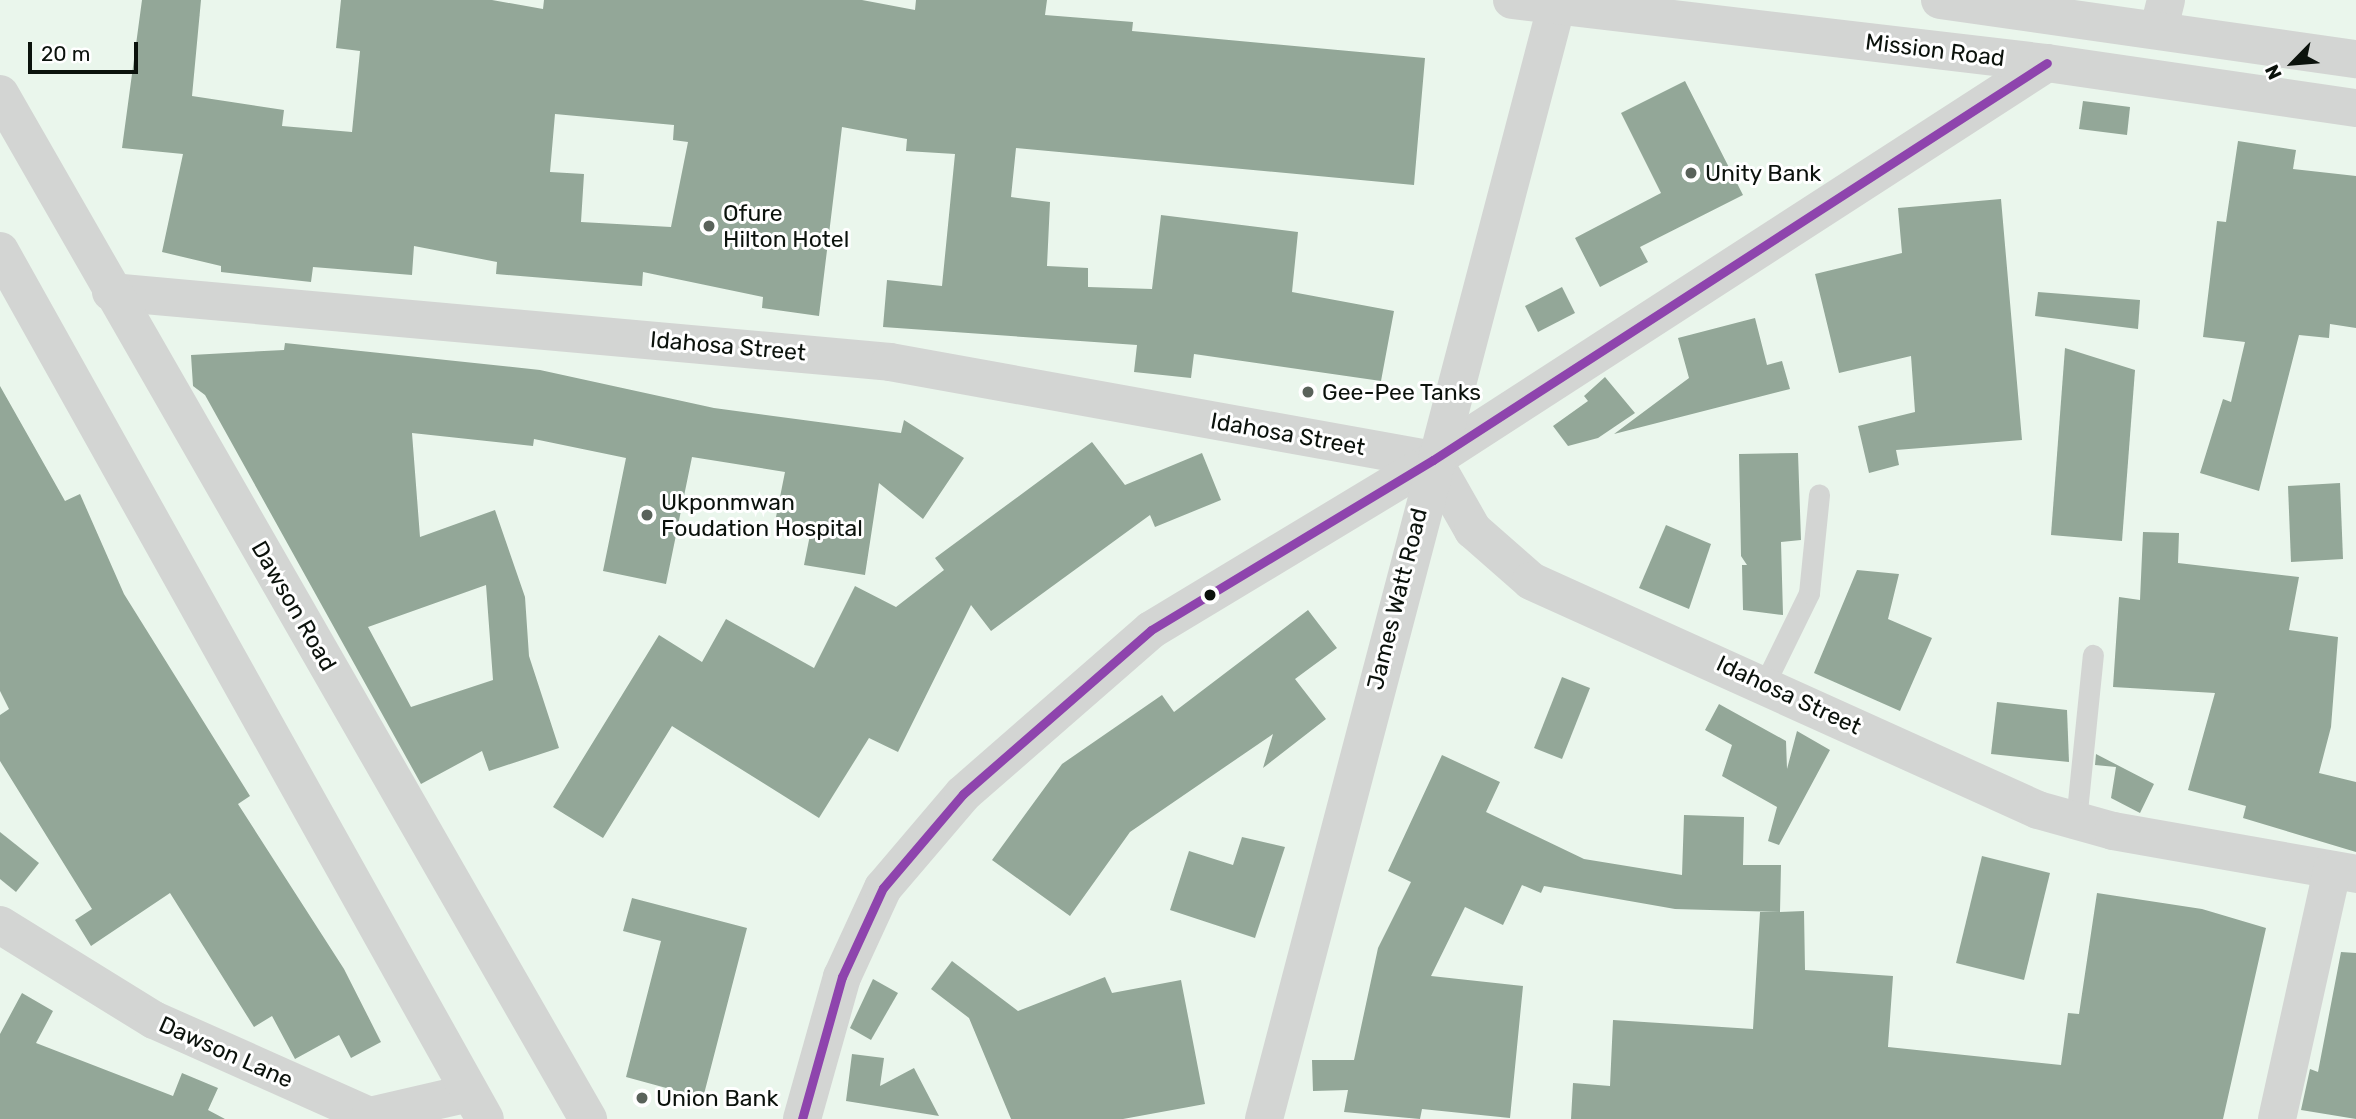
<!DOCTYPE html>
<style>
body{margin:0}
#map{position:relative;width:2356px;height:1119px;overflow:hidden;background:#eaf6ec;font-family:Rubik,sans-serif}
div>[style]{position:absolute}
.building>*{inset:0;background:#93a798}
.service>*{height:21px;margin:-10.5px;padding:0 10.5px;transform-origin:10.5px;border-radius:10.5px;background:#d3d5d3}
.minor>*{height:38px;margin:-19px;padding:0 19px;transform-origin:19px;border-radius:19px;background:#d3d5d3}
.tertiary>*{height:38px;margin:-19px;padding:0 19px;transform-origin:19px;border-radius:19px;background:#d3d5d3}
.trunk>*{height:38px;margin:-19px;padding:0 19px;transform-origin:19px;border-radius:19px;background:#d3d5d3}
.bus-1>*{height:9px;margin:-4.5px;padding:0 4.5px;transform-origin:4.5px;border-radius:4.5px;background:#8e44ad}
.dots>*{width:19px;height:19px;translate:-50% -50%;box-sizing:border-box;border:4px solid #fff;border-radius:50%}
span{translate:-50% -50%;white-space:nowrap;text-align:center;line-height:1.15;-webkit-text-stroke:6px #fff;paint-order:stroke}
.street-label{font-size:23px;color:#0b120c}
.poi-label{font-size:23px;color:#0b120c}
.left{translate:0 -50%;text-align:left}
.north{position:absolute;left:2258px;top:28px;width:70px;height:70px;-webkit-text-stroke:5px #fff;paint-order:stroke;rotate:245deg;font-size:19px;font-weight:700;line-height:28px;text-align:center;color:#0b120c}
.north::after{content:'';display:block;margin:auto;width:24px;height:32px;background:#0b120c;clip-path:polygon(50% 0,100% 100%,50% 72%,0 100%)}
.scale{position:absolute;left:28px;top:42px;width:110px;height:32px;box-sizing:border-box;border:4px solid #0b120c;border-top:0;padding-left:9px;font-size:21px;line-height:24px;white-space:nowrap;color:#0b120c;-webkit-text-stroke:5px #fff;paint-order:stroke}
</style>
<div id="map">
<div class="building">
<div style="clip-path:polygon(evenodd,142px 0,201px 0,192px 96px,284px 110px,282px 126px,352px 132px,360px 51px,336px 48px,341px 0,492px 0,543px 9px,544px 0,862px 0,915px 10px,916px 0,1047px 0,1045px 15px,1133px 22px,1132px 31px,1425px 58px,1414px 185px,1016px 148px,1011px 197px,1050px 202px,1047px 266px,1088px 268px,1088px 287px,1152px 289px,1161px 215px,1298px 232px,1292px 292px,1394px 311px,1381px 381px,1194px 354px,1191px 378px,1134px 372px,1137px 345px,883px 327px,887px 280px,942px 286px,955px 154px,906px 151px,907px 139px,842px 127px,819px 316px,762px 308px,763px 297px,643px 272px,642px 286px,496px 274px,497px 262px,414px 246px,412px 275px,313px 267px,311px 282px,221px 272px,221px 266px,162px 252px,183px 154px,122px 148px,142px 0,555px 114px,674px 125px,673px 140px,688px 142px,671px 227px,581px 222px,584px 174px,550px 172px,555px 114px)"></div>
<div style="clip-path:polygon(1685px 81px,1743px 195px,1640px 247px,1648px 262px,1600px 287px,1575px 238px,1661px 193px,1621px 113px)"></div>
<div style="clip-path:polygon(2083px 101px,2130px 107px,2127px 135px,2079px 129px)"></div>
<div style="clip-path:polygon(2238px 141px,2296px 150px,2293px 169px,2356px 176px,2356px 328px,2330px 324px,2329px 338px,2299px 335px,2259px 491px,2200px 473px,2223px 399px,2231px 402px,2245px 342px,2203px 337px,2217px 221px,2226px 222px)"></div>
<div style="clip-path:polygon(2001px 199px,2022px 440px,1896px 450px,1899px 465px,1869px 473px,1858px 426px,1915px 412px,1911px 356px,1839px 373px,1815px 274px,1902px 253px,1898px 208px)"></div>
<div style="clip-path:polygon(1562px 287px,1575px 313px,1538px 332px,1525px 306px)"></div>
<div style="clip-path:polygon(2038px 292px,2140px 300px,2138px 329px,2035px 316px)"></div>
<div style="clip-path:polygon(1755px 318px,1767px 365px,1782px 361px,1790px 389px,1614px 434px,1689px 378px,1678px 338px)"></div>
<div style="clip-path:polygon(evenodd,285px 343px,540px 370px,714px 408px,901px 433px,904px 420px,964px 458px,923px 519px,879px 483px,865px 575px,804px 565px,810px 535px,774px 527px,785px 472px,692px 457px,666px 584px,603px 571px,626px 458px,534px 439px,533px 446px,412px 433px,420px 537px,495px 510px,525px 597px,529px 656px,559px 748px,489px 771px,482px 751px,421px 784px,205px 395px,193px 386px,191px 355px,284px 350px,285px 343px,486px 585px,493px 680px,411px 707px,368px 627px,486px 585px)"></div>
<div style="clip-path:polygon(2065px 348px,2135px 370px,2122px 541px,2051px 535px)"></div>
<div style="clip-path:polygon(1605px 377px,1635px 413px,1598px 438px,1568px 446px,1553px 426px,1588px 401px,1584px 396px)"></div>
<div style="clip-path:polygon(0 386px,65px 501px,80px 494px,124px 594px,250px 796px,238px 804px,344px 969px,381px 1042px,351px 1058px,339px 1035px,295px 1059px,272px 1016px,254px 1027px,170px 893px,91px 946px,75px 920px,92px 909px,0 761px,0 715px,9px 709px,0 691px)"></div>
<div style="clip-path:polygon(1092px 442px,1125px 485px,1202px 453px,1221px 500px,1155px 527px,1150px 515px,991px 631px,971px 605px,898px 752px,869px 738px,819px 818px,672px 726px,603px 838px,553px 807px,659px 635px,702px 662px,726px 619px,814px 668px,855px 586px,896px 607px,944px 570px,935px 558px)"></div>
<div style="clip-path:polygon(1798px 453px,1801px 540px,1781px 542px,1783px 615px,1743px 610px,1742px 565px,1747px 565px,1741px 556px,1739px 454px)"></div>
<div style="clip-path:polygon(2340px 483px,2343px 559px,2291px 562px,2288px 486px)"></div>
<div style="clip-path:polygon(1666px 525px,1711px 544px,1689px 609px,1639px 588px)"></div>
<div style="clip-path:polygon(2143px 532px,2179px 533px,2178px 563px,2299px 577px,2289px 630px,2338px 637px,2331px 727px,2319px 773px,2356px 782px,2356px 852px,2243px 818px,2246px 806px,2188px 790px,2215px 693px,2113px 687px,2119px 597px,2140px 600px)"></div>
<div style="clip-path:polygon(1857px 570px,1899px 574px,1888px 619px,1932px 638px,1900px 711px,1814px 673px)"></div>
<div style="clip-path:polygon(1308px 610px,1337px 648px,1295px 679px,1326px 719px,1263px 768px,1273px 734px,1130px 832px,1070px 916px,992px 860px,1062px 764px,1162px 695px,1174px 712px)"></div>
<div style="clip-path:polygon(1562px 677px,1590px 688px,1562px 759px,1534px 748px)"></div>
<div style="clip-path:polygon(1997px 702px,2067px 710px,2069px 762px,1991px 754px)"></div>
<div style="clip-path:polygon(1719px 704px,1786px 741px,1787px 769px,1797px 731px,1830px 750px,1779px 845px,1768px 841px,1777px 807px,1722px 776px,1732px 745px,1705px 730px)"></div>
<div style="clip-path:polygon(2096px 754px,2154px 784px,2140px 813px,2111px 798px,2116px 767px,2095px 765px)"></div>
<div style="clip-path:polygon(1442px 755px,1500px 782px,1486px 812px,1584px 859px,1682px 875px,1684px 815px,1744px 817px,1743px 865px,1781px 865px,1780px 912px,1804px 911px,1805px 970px,1893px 976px,1888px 1047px,2061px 1065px,2068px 1013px,2079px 1014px,2097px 893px,2202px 909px,2266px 928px,2223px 1119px,1571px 1119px,1573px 1083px,1610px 1086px,1613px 1020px,1753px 1029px,1760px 912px,1780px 912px,1675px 909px,1544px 886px,1541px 893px,1522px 885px,1503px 925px,1465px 907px,1431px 976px,1523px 986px,1510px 1118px,1422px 1109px,1420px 1119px,1344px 1112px,1348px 1090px,1313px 1091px,1312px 1060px,1354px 1060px,1378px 948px,1411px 882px,1388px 871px)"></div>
<div style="clip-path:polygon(0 832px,39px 863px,16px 892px,0 879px)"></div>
<div style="clip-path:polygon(1242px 837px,1285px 847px,1255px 938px,1170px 910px,1189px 851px,1233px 865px)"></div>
<div style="clip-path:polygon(1982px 856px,2050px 873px,2024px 980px,1956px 963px)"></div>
<div style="clip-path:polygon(632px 898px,747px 928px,703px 1098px,626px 1077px,661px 941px,623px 931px)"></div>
<div style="clip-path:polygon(2341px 952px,2356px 953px,2356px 1119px,2301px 1110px,2310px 1069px,2318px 1072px)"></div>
<div style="clip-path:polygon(952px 961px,1018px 1011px,1105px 977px,1112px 993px,1181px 980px,1205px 1104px,1123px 1119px,1011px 1119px,969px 1018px,931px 989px)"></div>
<div style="clip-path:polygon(873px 979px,898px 993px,871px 1040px,850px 1028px)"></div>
<div style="clip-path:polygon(22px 993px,53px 1011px,36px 1043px,173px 1096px,182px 1073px,218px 1088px,208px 1110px,225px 1119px,0 1119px,0 1034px)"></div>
<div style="clip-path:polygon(852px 1054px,884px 1058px,880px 1086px,914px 1068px,939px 1116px,846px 1101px)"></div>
</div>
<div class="service">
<div style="left:1765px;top:683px;width:100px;rotate:-63.9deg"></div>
<div style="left:1809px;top:593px;width:99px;rotate:-84.2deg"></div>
<div style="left:2076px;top:821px;width:167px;rotate:-84.2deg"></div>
</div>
<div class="minor">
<div style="left:2159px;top:28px;width:29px;rotate:-76deg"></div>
<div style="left:111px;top:292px;width:782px;rotate:5.13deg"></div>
<div style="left:890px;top:362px;width:552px;rotate:10.23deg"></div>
<div style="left:1433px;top:460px;width:81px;rotate:60.3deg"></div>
<div style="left:1473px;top:530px;width:77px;rotate:41.3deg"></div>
<div style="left:1531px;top:581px;width:556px;rotate:24.31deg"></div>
<div style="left:2038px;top:810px;width:78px;rotate:15.6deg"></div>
<div style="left:2113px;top:831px;width:247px;rotate:10deg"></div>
<div style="left:0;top:925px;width:181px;rotate:31.7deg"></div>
<div style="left:154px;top:1020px;width:236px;rotate:24deg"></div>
<div style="left:370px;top:1116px;width:102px;rotate:-13.1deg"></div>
<div style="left:802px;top:1119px;width:148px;rotate:-74.3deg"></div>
<div style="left:842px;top:977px;width:98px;rotate:-65.3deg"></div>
<div style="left:883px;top:888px;width:123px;rotate:-49.6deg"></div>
<div style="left:963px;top:794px;width:249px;rotate:-41.1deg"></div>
<div style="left:1151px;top:630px;width:329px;rotate:-31.1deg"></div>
<div style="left:1433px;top:460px;width:731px;rotate:-32.89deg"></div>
<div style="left:1264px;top:1119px;width:1157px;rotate:-75.28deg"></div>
<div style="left:2277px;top:1119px;width:255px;rotate:-77.5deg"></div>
</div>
<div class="tertiary">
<div style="left:1512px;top:0;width:539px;rotate:6.72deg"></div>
<div style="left:2047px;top:63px;width:312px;rotate:8.3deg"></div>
<div style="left:1940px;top:0;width:420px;rotate:8.1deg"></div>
</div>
<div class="trunk">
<div style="left:0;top:94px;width:1182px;rotate:60.16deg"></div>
<div style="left:0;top:251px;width:994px;rotate:60.81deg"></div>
</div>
<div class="bus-1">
<div style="left:802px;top:1119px;width:148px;rotate:-74.3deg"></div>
<div style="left:842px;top:977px;width:98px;rotate:-65.3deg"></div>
<div style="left:883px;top:888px;width:123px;rotate:-49.6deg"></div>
<div style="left:963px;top:794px;width:249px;rotate:-41.1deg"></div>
<div style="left:1151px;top:630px;width:329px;rotate:-31.1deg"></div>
<div style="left:1433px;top:460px;width:731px;rotate:-32.89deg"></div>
</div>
<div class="dots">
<div style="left:1691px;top:173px;background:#59625a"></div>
<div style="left:709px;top:226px;background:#59625a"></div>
<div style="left:1308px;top:392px;background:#59625a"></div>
<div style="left:647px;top:515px;background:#59625a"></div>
<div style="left:1210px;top:595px;background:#0b120c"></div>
<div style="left:642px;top:1098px;background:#59625a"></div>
</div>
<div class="street-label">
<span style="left:1935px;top:50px;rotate:7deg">Mission Road</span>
<span style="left:728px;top:346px;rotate:5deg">Idahosa Street</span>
<span style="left:1288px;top:434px;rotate:10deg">Idahosa Street</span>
<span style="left:1397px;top:599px;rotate:-76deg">James Watt Road</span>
<span style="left:294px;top:606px;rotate:60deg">Dawson Road</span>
<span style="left:1789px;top:695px;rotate:25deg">Idahosa Street</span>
<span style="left:226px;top:1052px;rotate:24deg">Dawson Lane</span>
</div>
<div class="poi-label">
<span class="left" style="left:1705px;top:173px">Unity Bank</span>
<span class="left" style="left:723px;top:226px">Ofure<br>Hilton Hotel</span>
<span class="left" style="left:1322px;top:392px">Gee-Pee Tanks</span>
<span class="left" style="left:661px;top:515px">Ukponmwan<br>Foudation Hospital</span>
<span class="left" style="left:656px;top:1098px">Union Bank</span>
</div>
<div class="north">N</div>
<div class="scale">20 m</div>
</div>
